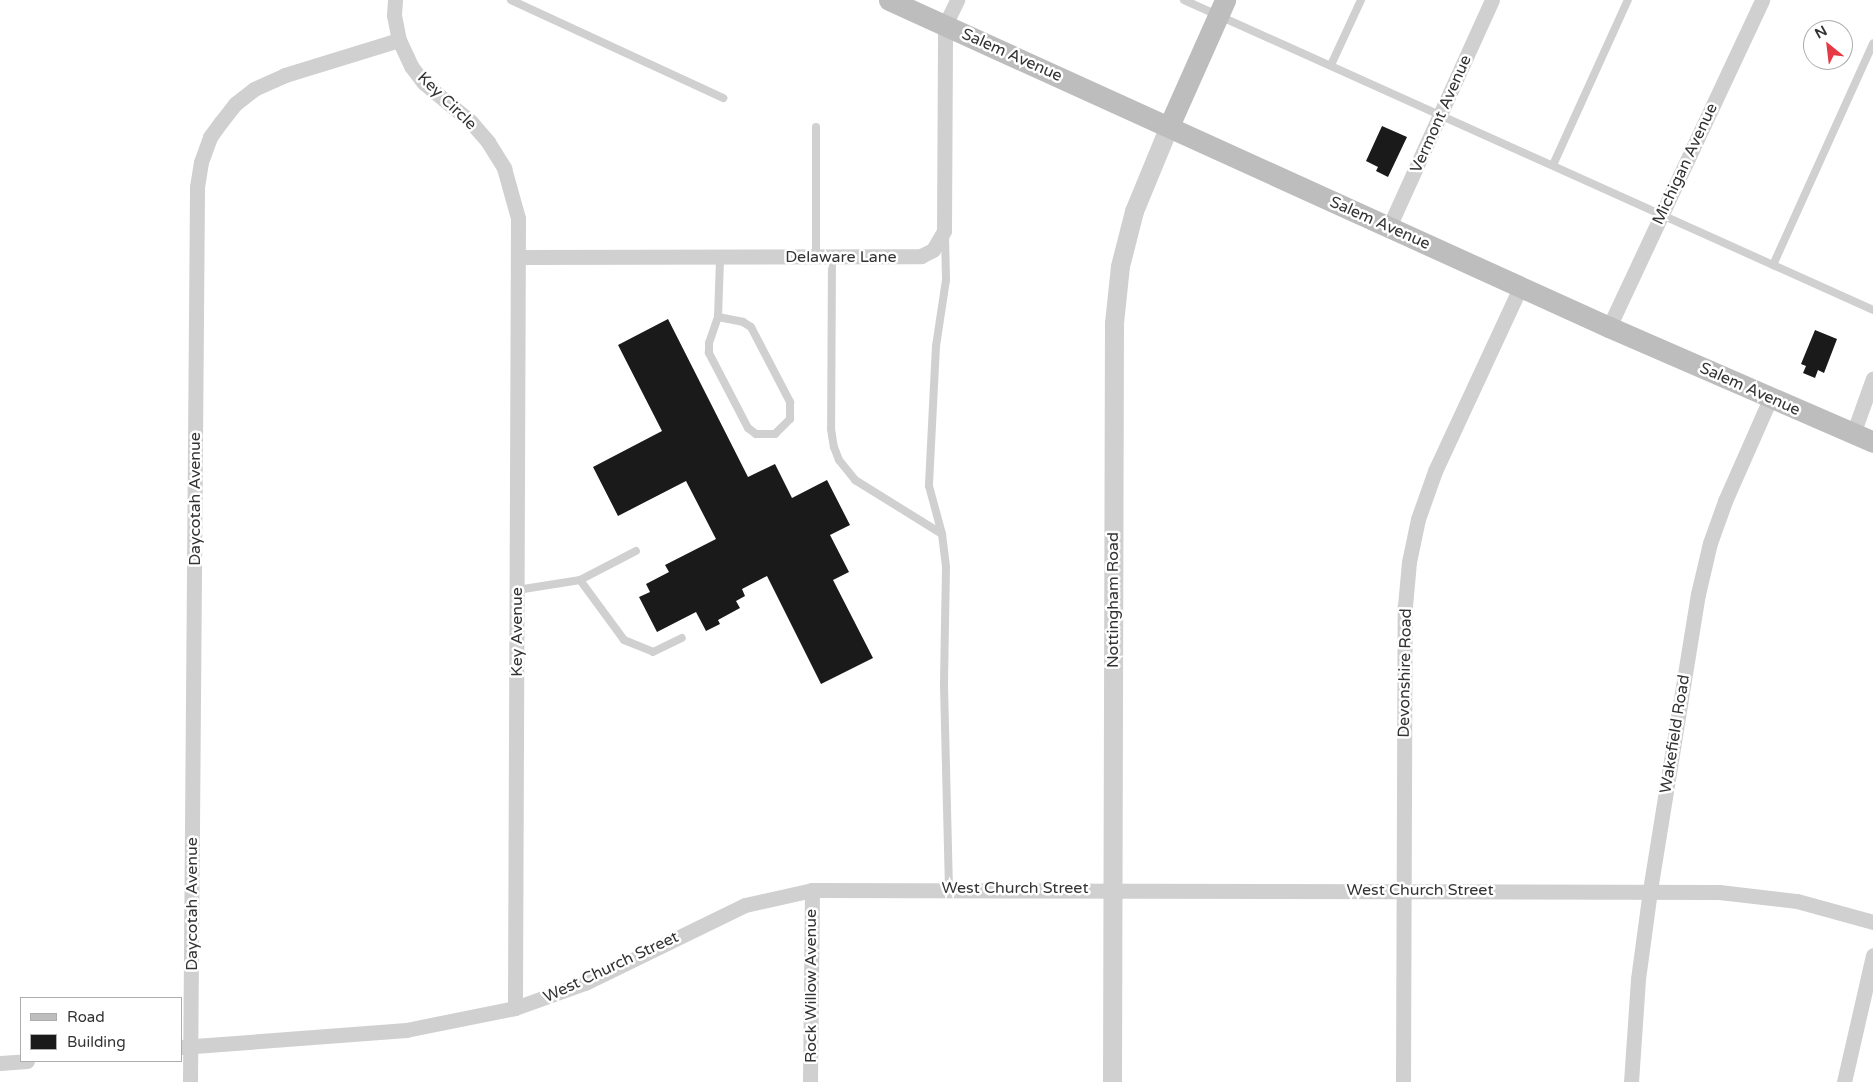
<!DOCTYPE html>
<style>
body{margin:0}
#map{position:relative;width:1873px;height:1082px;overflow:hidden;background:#fff;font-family:"Varela Round",sans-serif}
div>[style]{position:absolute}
.building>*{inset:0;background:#1a1a1a}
.service>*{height:8px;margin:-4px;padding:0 4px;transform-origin:4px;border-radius:4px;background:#d0d0d0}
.minor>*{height:15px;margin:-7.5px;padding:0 7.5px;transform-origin:7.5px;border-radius:7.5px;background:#d0d0d0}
.tertiary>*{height:19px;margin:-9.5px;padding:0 9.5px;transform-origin:9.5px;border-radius:9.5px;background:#d0d0d0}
.secondary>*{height:21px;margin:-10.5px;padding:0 10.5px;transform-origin:10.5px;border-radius:10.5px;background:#bdbdbd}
span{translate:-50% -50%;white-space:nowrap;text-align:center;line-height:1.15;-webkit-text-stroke:5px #fff;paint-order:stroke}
.street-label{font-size:16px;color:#333}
.legend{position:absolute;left:20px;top:997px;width:162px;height:65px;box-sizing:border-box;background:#fff;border:1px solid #adadad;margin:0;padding:6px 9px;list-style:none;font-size:15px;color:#333}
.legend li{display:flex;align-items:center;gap:10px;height:25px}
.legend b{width:25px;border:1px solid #adadad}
.north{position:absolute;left:1803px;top:20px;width:50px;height:50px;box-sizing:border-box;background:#fff;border:1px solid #adadad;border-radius:50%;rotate:331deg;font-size:14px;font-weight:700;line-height:20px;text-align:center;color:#333}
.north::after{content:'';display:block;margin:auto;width:18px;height:22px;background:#e63946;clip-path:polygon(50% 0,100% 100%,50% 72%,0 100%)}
</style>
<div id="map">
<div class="building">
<div style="clip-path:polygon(1382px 126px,1407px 137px,1388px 177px,1376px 171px,1378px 167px,1366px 161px)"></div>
<div style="clip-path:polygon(668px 319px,748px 477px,775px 464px,792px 498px,827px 480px,850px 525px,830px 535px,849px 572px,833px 580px,873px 658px,821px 684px,767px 576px,742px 589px,745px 596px,736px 601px,740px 608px,718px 620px,720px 624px,706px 631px,696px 612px,657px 632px,639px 597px,650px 592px,646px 584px,669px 572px,665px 565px,716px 539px,686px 481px,618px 516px,593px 467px,662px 431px,618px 345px)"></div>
<div style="clip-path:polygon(1815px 330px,1837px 339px,1824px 373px,1818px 370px,1815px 378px,1803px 373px,1806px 366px,1801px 364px)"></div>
</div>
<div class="service">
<div style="left:511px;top:0;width:234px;rotate:24.8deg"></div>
<div style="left:1184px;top:0;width:756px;rotate:24.22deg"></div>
<div style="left:1331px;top:65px;width:72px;rotate:-65.2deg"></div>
<div style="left:1553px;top:165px;width:181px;rotate:-65.6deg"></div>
<div style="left:945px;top:235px;width:45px;rotate:88.7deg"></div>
<div style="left:946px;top:280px;width:67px;rotate:98.6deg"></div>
<div style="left:936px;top:346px;width:140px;rotate:92.9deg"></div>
<div style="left:929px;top:486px;width:50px;rotate:74.8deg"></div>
<div style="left:942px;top:534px;width:33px;rotate:83deg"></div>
<div style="left:946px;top:567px;width:118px;rotate:91deg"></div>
<div style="left:944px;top:685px;width:203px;rotate:88.6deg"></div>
<div style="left:816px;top:256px;width:129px;rotate:-90deg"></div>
<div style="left:832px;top:256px;width:173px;rotate:90.3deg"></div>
<div style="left:831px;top:429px;width:18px;rotate:81deg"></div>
<div style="left:834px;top:447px;width:14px;rotate:69deg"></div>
<div style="left:839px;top:460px;width:26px;rotate:51deg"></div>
<div style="left:855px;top:480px;width:102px;rotate:31.8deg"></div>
<div style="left:1773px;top:265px;width:243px;rotate:-65.7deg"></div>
<div style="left:718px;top:317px;width:25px;rotate:11deg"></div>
<div style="left:743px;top:322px;width:9px;rotate:32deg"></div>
<div style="left:751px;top:327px;width:85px;rotate:62.5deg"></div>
<div style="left:790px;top:402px;width:17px;rotate:90deg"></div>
<div style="left:790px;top:419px;width:21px;rotate:135deg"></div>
<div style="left:775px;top:434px;width:19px;rotate:180deg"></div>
<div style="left:756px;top:434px;width:10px;rotate:-143deg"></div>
<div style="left:748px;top:428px;width:85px;rotate:-117.5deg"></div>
<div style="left:709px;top:353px;width:10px;rotate:-90deg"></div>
<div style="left:709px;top:343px;width:28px;rotate:-71deg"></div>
<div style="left:718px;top:317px;width:58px;rotate:-88deg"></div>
<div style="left:580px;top:580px;width:74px;rotate:53.7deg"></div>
<div style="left:624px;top:640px;width:31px;rotate:22deg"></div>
<div style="left:653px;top:652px;width:32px;rotate:-26deg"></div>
<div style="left:517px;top:590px;width:64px;rotate:-9deg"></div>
<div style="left:580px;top:580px;width:63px;rotate:-27.4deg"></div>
</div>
<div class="minor">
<div style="left:395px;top:0;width:15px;rotate:94deg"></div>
<div style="left:394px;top:15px;width:25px;rotate:79deg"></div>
<div style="left:399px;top:40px;width:29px;rotate:65deg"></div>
<div style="left:411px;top:66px;width:21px;rotate:53deg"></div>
<div style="left:424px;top:83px;width:60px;rotate:39.6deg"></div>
<div style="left:470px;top:121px;width:28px;rotate:49deg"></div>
<div style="left:488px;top:142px;width:31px;rotate:58deg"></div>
<div style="left:504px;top:168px;width:52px;rotate:74.4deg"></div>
<div style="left:518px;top:218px;width:790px;rotate:90.22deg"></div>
<div style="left:1389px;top:227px;width:249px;rotate:-65.6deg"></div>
<div style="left:519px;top:257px;width:402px;rotate:-0.1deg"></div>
<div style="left:921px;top:256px;width:13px;rotate:-27deg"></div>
<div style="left:933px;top:250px;width:22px;rotate:-60deg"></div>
<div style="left:944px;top:231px;width:206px;rotate:-89.7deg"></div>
<div style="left:945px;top:25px;width:28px;rotate:-64deg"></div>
<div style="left:1609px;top:327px;width:361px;rotate:-64.9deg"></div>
<div style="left:1853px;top:434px;width:59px;rotate:-70.3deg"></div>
<div style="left:181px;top:1047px;width:226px;rotate:-4.3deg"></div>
<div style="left:406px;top:1030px;width:111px;rotate:-11.4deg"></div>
<div style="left:515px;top:1008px;width:74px;rotate:-19.7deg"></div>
<div style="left:585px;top:983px;width:178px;rotate:-26deg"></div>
<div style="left:745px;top:905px;width:69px;rotate:-12.6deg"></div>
<div style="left:812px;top:890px;width:907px;rotate:0.13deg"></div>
<div style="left:1719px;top:892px;width:79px;rotate:6.6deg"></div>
<div style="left:1797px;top:901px;width:79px;rotate:15.4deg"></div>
<div style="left:0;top:1063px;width:27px;rotate:-4deg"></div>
<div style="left:190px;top:1082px;width:895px;rotate:-89.55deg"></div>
<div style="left:197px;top:187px;width:25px;rotate:-81deg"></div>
<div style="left:201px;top:162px;width:27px;rotate:-70deg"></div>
<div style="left:210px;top:137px;width:19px;rotate:-54deg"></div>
<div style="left:221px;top:122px;width:23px;rotate:-52deg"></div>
<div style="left:235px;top:104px;width:24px;rotate:-38deg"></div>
<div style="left:254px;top:89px;width:34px;rotate:-24deg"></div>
<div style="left:285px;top:75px;width:119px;rotate:-17.1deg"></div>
<div style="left:810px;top:1082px;width:192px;rotate:-89.4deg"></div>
<div style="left:1403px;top:1082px;width:476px;rotate:-89.8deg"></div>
<div style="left:1405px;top:606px;width:44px;rotate:-84.8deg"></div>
<div style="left:1409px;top:562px;width:44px;rotate:-78.2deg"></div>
<div style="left:1418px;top:519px;width:51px;rotate:-70.5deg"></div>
<div style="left:1435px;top:471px;width:204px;rotate:-65.1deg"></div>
<div style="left:1631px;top:1082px;width:103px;rotate:-86.1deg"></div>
<div style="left:1638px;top:979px;width:90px;rotate:-82.3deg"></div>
<div style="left:1650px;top:890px;width:300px;rotate:-80.8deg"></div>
<div style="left:1698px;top:594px;width:52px;rotate:-76.8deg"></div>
<div style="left:1710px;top:543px;width:45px;rotate:-70.3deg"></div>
<div style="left:1725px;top:501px;width:111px;rotate:-66.2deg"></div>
<div style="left:1844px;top:1082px;width:130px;rotate:-77.1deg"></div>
</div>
<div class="tertiary">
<div style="left:1112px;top:1082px;width:759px;rotate:-89.85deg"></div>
<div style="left:1114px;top:323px;width:57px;rotate:-84deg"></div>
<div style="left:1120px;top:266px;width:57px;rotate:-75.7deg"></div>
<div style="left:1134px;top:211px;width:92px;rotate:-67.6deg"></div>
</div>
<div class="secondary">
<div style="left:889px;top:0;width:791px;rotate:24.43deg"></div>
<div style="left:1609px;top:327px;width:288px;rotate:23.5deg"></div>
<div style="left:1169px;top:126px;width:138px;rotate:-66deg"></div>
</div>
<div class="street-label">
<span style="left:1012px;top:55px;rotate:24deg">Salem Avenue</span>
<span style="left:447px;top:101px;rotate:44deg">Key Circle</span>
<span style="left:1441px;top:114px;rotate:-66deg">Vermont Avenue</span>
<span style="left:1685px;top:164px;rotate:-65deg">Michigan Avenue</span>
<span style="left:1380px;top:223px;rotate:24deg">Salem Avenue</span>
<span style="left:841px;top:257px">Delaware Lane</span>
<span style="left:1750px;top:389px;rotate:24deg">Salem Avenue</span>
<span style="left:195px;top:499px;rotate:-90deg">Daycotah Avenue</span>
<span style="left:1113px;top:600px;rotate:-90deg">Nottingham Road</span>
<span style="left:517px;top:632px;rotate:-90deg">Key Avenue</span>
<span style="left:1405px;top:673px;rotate:-89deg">Devonshire Road</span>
<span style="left:1675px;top:734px;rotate:-81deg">Wakefield Road</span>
<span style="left:1015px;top:888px">West Church Street</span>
<span style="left:1420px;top:890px">West Church Street</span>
<span style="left:192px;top:904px;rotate:-90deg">Daycotah Avenue</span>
<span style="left:611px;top:967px;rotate:-25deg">West Church Street</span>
<span style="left:811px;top:986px;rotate:-90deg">Rock Willow Avenue</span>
</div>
<ul class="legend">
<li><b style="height:6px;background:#bdbdbd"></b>Road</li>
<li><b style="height:14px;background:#1a1a1a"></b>Building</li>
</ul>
<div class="north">N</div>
</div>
